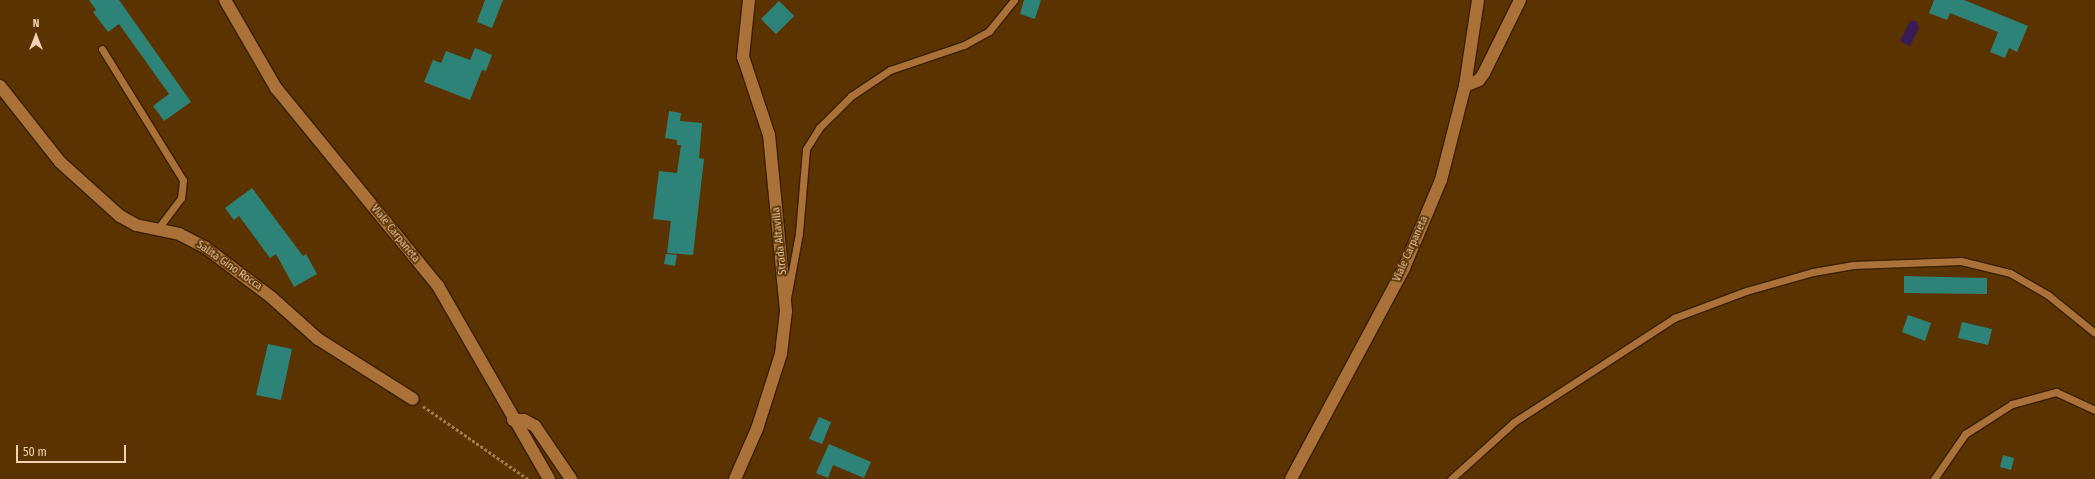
<!DOCTYPE html>
<style>
body{margin:0}
#map{position:relative;width:2095px;height:479px;overflow:hidden;background:#5b3300;font-family:"Fira Sans Condensed",sans-serif}
div>[style]{position:absolute}
.water>*{inset:0;background:#391b55}
.building>*{inset:0;background:#2e8379}
.path>*{height:2.5px;margin-top:-1.25px;transform-origin:0;background:repeating-linear-gradient(90deg,#9f7b52 0 3px,transparent 0 5px)}
.roads{filter:drop-shadow(1px 0 #391d00) drop-shadow(-1px 0 #391d00) drop-shadow(0 1px #391d00) drop-shadow(0 -1px #391d00)}
.lane>*{height:7px;margin:-3.5px;padding:0 3.5px;transform-origin:3.5px;border-radius:3.5px;background:#aa7238}
.street>*{height:12px;margin:-6px;padding:0 6px;transform-origin:6px;border-radius:6px;background:#aa7238}
.secondary>*{height:12px;margin:-6px;padding:0 6px;transform-origin:6px;border-radius:6px;background:#aa7238}
span{translate:-50% -50%;white-space:nowrap;text-align:center;line-height:1.15;-webkit-text-stroke:3.5px #5b3300;paint-order:stroke}
.street-label{font-size:11px;color:#f1d2b6}
.north{position:absolute;left:16px;top:16px;width:40px;height:40px;-webkit-text-stroke:3px #5b3300;paint-order:stroke;rotate:0deg;font-size:11px;font-weight:700;line-height:16px;text-align:center;color:#f1d2b6}
.north::after{content:'';display:block;margin:auto;width:14px;height:18px;background:#f1d2b6;clip-path:polygon(50% 0,100% 100%,50% 72%,0 100%)}
.scale{position:absolute;left:16px;top:445px;width:110px;height:18px;box-sizing:border-box;border:2px solid #f1d2b6;border-top:0;padding-left:5px;font-size:12px;line-height:14px;white-space:nowrap;color:#f1d2b6;-webkit-text-stroke:3px #5b3300;paint-order:stroke}
</style>
<div id="map">
<div class="water">
<div style="clip-path:polygon(1910px 21px,1916px 21px,1919px 28px,1910px 46px,1900px 41px)"></div>
</div>
<div class="building">
<div style="clip-path:polygon(89px 0,119px 0,191px 102px,164px 121px,153px 106px,169px 94px,119px 24px,108px 32px,93px 12px,96px 10px)"></div>
<div style="clip-path:polygon(485px 0,503px 0,492px 28px,477px 22px)"></div>
<div style="clip-path:polygon(1024px 0,1041px 0,1035px 19px,1020px 14px)"></div>
<div style="clip-path:polygon(1934px 0,1964px 0,2028px 26px,2017px 52px,2009px 48px,2005px 58px,1990px 52px,1998px 32px,1950px 13px,1947px 20px,1929px 13px)"></div>
<div style="clip-path:polygon(779px 1px,794px 16px,776px 34px,761px 19px)"></div>
<div style="clip-path:polygon(475px 48px,492px 55px,486px 71px,482px 70px,470px 100px,424px 82px,433px 60px,441px 63px,446px 51px,470px 60px)"></div>
<div style="clip-path:polygon(669px 111px,681px 113px,680px 121px,702px 123px,699px 158px,704px 159px,693px 255px,667px 253px,671px 221px,653px 219px,659px 171px,677px 173px,681px 145px,677px 145px,677px 140px,665px 138px)"></div>
<div style="clip-path:polygon(252px 188px,303px 256px,306px 254px,317px 274px,294px 287px,276px 254px,270px 258px,239px 216px,234px 220px,225px 208px)"></div>
<div style="clip-path:polygon(666px 254px,677px 255px,675px 266px,664px 264px)"></div>
<div style="clip-path:polygon(1904px 276px,1987px 278px,1987px 294px,1904px 293px)"></div>
<div style="clip-path:polygon(1908px 315px,1931px 323px,1925px 341px,1902px 332px)"></div>
<div style="clip-path:polygon(1962px 322px,1992px 329px,1988px 345px,1958px 338px)"></div>
<div style="clip-path:polygon(268px 344px,292px 349px,281px 400px,256px 395px)"></div>
<div style="clip-path:polygon(819px 417px,831px 422px,822px 444px,809px 439px)"></div>
<div style="clip-path:polygon(829px 444px,871px 462px,864px 478px,833px 465px,828px 478px,816px 473px)"></div>
<div style="clip-path:polygon(2003px 455px,2014px 458px,2011px 470px,2000px 467px)"></div>
</div>
<div class="path">
<div style="left:423px;top:406px;width:128px;rotate:34.8deg"></div>
</div>
<div class="roads">
<div class="lane">
<div style="left:102px;top:49px;width:154px;rotate:58.3deg"></div>
<div style="left:183px;top:180px;width:18px;rotate:96deg"></div>
<div style="left:181px;top:198px;width:40px;rotate:127deg"></div>
<div style="left:787px;top:298px;width:66px;rotate:-79.5deg"></div>
<div style="left:799px;top:233px;width:84px;rotate:-85.2deg"></div>
<div style="left:806px;top:149px;width:25px;rotate:-58deg"></div>
<div style="left:819px;top:128px;width:45px;rotate:-45deg"></div>
<div style="left:851px;top:96px;width:47px;rotate:-33.7deg"></div>
<div style="left:890px;top:70px;width:78px;rotate:-18.7deg"></div>
<div style="left:964px;top:45px;width:29px;rotate:-29deg"></div>
<div style="left:989px;top:31px;width:40px;rotate:-51deg"></div>
<div style="left:1451px;top:479px;width:85px;rotate:-42.1deg"></div>
<div style="left:1514px;top:422px;width:191px;rotate:-33deg"></div>
<div style="left:1674px;top:318px;width:77px;rotate:-20.6deg"></div>
<div style="left:1746px;top:291px;width:70px;rotate:-15.8deg"></div>
<div style="left:1813px;top:272px;width:41px;rotate:-9.9deg"></div>
<div style="left:1853px;top:265px;width:108px;rotate:-2.1deg"></div>
<div style="left:1961px;top:261px;width:50px;rotate:13.8deg"></div>
<div style="left:2010px;top:273px;width:44px;rotate:30.1deg"></div>
<div style="left:2048px;top:295px;width:60px;rotate:39deg"></div>
<div style="left:1934px;top:479px;width:55px;rotate:-55.4deg"></div>
<div style="left:1965px;top:434px;width:56px;rotate:-32.6deg"></div>
<div style="left:2012px;top:404px;width:46px;rotate:-15.3deg"></div>
<div style="left:2056px;top:392px;width:43px;rotate:24.8deg"></div>
</div>
<div class="street">
<div style="left:0;top:86px;width:97px;rotate:51.7deg"></div>
<div style="left:60px;top:162px;width:81px;rotate:42deg"></div>
<div style="left:120px;top:216px;width:18px;rotate:29deg"></div>
<div style="left:136px;top:225px;width:44px;rotate:11.8deg"></div>
<div style="left:179px;top:234px;width:30px;rotate:27deg"></div>
<div style="left:206px;top:248px;width:81px;rotate:37deg"></div>
<div style="left:271px;top:297px;width:63px;rotate:41.8deg"></div>
<div style="left:318px;top:339px;width:112px;rotate:32.3deg"></div>
<div style="left:513px;top:420px;width:11px"></div>
<div style="left:524px;top:420px;width:13px;rotate:29deg"></div>
<div style="left:535px;top:426px;width:64px;rotate:55.8deg"></div>
<div style="left:735px;top:479px;width:55px;rotate:-66.3deg"></div>
<div style="left:757px;top:429px;width:79px;rotate:-72.3deg"></div>
<div style="left:781px;top:354px;width:43px;rotate:-83.4deg"></div>
<div style="left:786px;top:311px;width:177px;rotate:-95.5deg"></div>
<div style="left:769px;top:135px;width:82px;rotate:-108.4deg"></div>
<div style="left:743px;top:57px;width:57px;rotate:-84deg"></div>
</div>
<div class="secondary">
<div style="left:225px;top:0;width:102px;rotate:59.9deg"></div>
<div style="left:276px;top:88px;width:256px;rotate:50.7deg"></div>
<div style="left:438px;top:286px;width:223px;rotate:60.1deg"></div>
<div style="left:1465px;top:86px;width:15px;rotate:-23deg"></div>
<div style="left:1479px;top:80px;width:9px;rotate:-54deg"></div>
<div style="left:1484px;top:73px;width:81px;rotate:-63.7deg"></div>
<div style="left:1291px;top:479px;width:239px;rotate:-61.8deg"></div>
<div style="left:1404px;top:268px;width:95px;rotate:-67.2deg"></div>
<div style="left:1441px;top:180px;width:97px;rotate:-75.7deg"></div>
<div style="left:1465px;top:86px;width:87px;rotate:-81.4deg"></div>
</div>
</div>
<div class="street-label">
<span style="left:395px;top:234px;rotate:51deg">Viale Carpaneta</span>
<span style="left:780px;top:241px;rotate:-96deg">Strada Altavilla</span>
<span style="left:1411px;top:249px;rotate:-66deg">Viale Carpaneta</span>
<span style="left:229px;top:266px;rotate:35deg">Salita Gino Rocca</span>
</div>
<div class="north">N</div>
<div class="scale">50 m</div>
</div>
